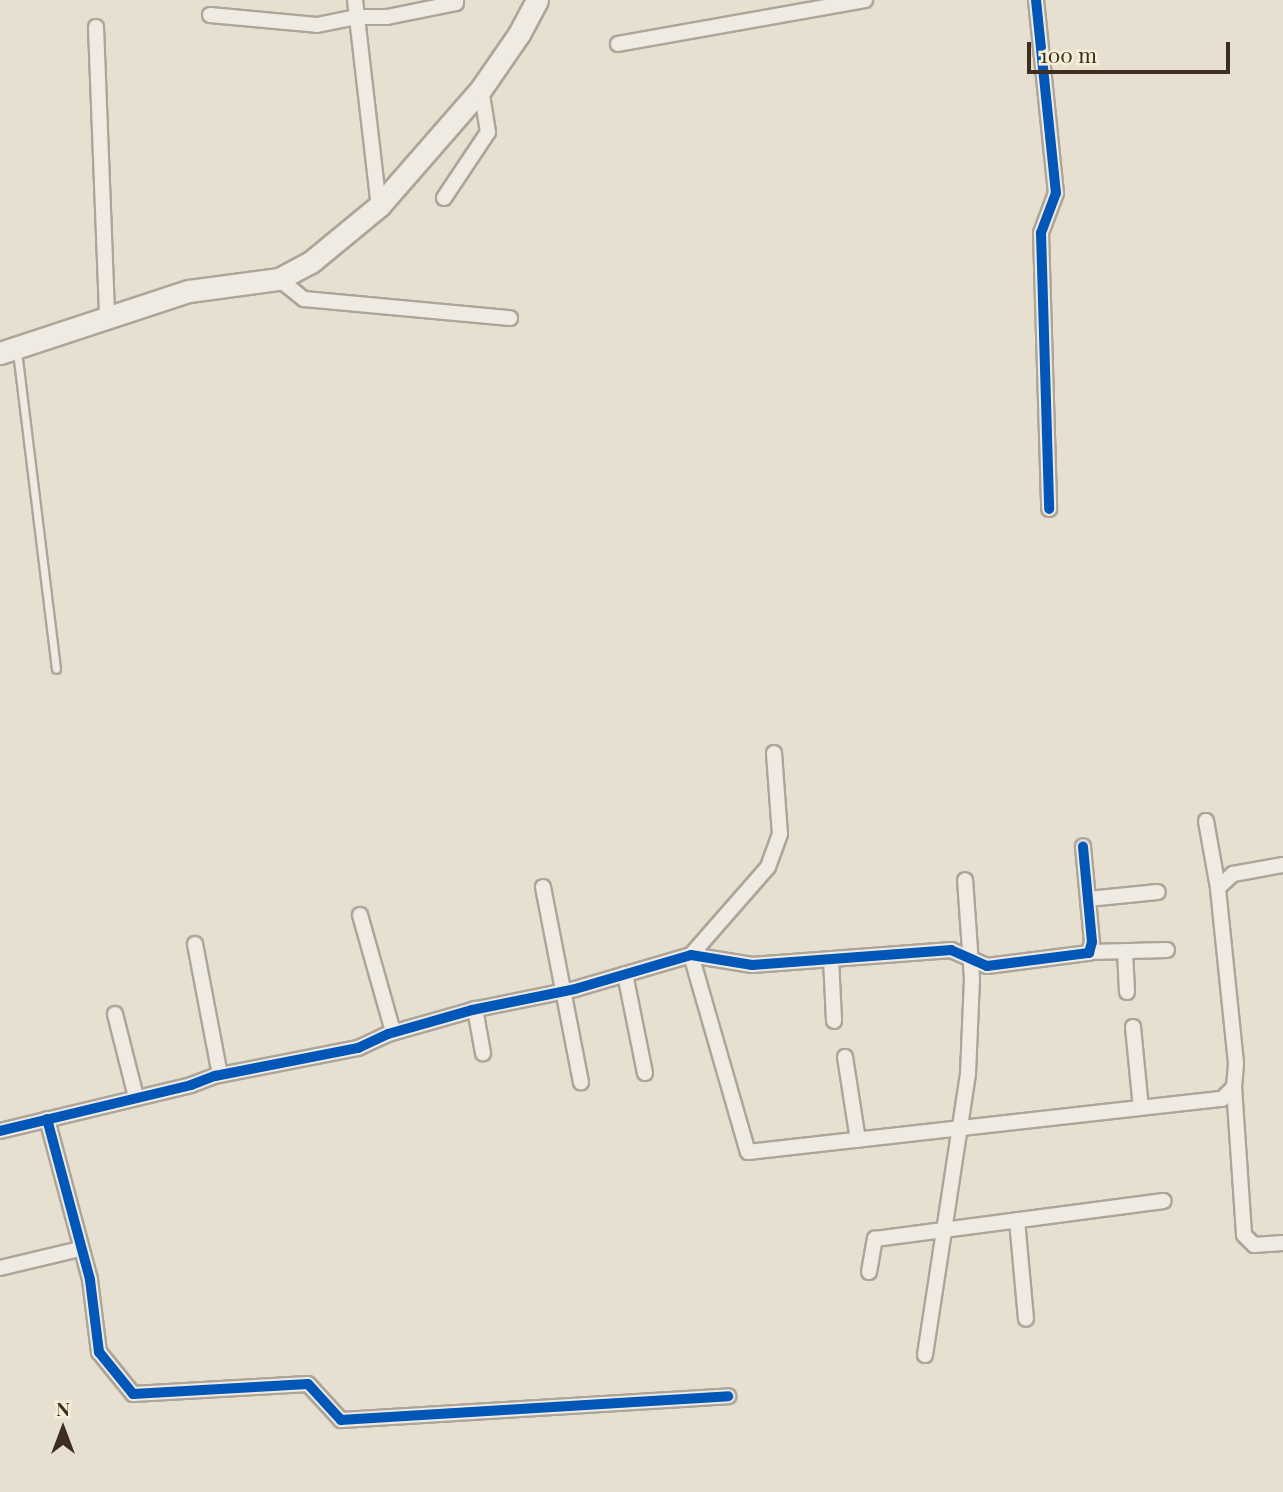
<!DOCTYPE html>
<style>
body{margin:0}
#map{position:relative;width:1283px;height:1492px;overflow:hidden;background:#e7e0d1;font-family:"Playfair Display",serif}
div>[style]{position:absolute}
.roads{filter:drop-shadow(2px 0 #ada599) drop-shadow(-2px 0 #ada599) drop-shadow(0 2px #ada599) drop-shadow(0 -2px #ada599)}
.service>*{height:7px;margin:-3.5px;padding:0 3.5px;transform-origin:3.5px;border-radius:3.5px;background:#efebe3}
.minor>*{height:14px;margin:-7px;padding:0 7px;transform-origin:7px;border-radius:7px;background:#efebe3}
.secondary>*{height:21px;margin:-10.5px;padding:0 10.5px;transform-origin:10.5px;border-radius:10.5px;background:#efebe3}
.cycleway>*{height:10px;margin:-5px;padding:0 5px;transform-origin:5px;border-radius:5px;background:#0057b8}
span{translate:-50% -50%;white-space:nowrap;text-align:center;line-height:1.15;-webkit-text-stroke:6px #f7eed8;paint-order:stroke}
.north{position:absolute;left:28px;top:1394px;width:70px;height:70px;-webkit-text-stroke:5px #f7eed8;paint-order:stroke;rotate:0deg;font-size:19px;font-weight:700;line-height:28px;text-align:center;color:#3d2e20}
.north::after{content:'';display:block;margin:auto;width:24px;height:32px;background:#3d2e20;clip-path:polygon(50% 0,100% 100%,50% 72%,0 100%)}
.scale{position:absolute;left:1027px;top:42px;width:203px;height:32px;box-sizing:border-box;border:4px solid #3d2e20;border-top:0;padding-left:9px;font-size:21px;line-height:24px;white-space:nowrap;color:#3d2e20;-webkit-text-stroke:5px #f7eed8;paint-order:stroke}
</style>
<div id="map">
<div class="roads">
<div class="service">
<div style="left:17px;top:351px;width:320px;rotate:83deg"></div>
</div>
<div class="minor">
<div style="left:355px;top:0;width:207px;rotate:83.4deg"></div>
<div style="left:1036px;top:0;width:194px;rotate:84.1deg"></div>
<div style="left:1056px;top:193px;width:43px;rotate:110.6deg"></div>
<div style="left:1041px;top:233px;width:276px;rotate:88.3deg"></div>
<div style="left:210px;top:15px;width:107px;rotate:5.3deg"></div>
<div style="left:317px;top:25px;width:41px;rotate:-11.3deg"></div>
<div style="left:357px;top:17px;width:30px"></div>
<div style="left:387px;top:17px;width:70px;rotate:-11.5deg"></div>
<div style="left:456px;top:3px;width:3px;rotate:-90deg"></div>
<div style="left:96px;top:27px;width:291px;rotate:87.8deg"></div>
<div style="left:618px;top:44px;width:251px;rotate:-10.1deg"></div>
<div style="left:444px;top:198px;width:79px;rotate:-56.3deg"></div>
<div style="left:488px;top:132px;width:44px;rotate:-99.2deg"></div>
<div style="left:279px;top:279px;width:32px;rotate:39deg"></div>
<div style="left:304px;top:299px;width:207px;rotate:5.3deg"></div>
<div style="left:774px;top:753px;width:81px;rotate:85.8deg"></div>
<div style="left:780px;top:834px;width:35px;rotate:110deg"></div>
<div style="left:768px;top:867px;width:117px;rotate:131.2deg"></div>
<div style="left:691px;top:955px;width:205px;rotate:73.9deg"></div>
<div style="left:748px;top:1152px;width:477px;rotate:-6.4deg"></div>
<div style="left:1222px;top:1099px;width:17px;rotate:-45deg"></div>
<div style="left:1234px;top:1087px;width:24px;rotate:-85deg"></div>
<div style="left:1236px;top:1063px;width:176px;rotate:-95.9deg"></div>
<div style="left:1218px;top:888px;width:21px;rotate:-43deg"></div>
<div style="left:1233px;top:874px;width:51px;rotate:-10.2deg"></div>
<div style="left:1206px;top:821px;width:68px;rotate:79.8deg"></div>
<div style="left:543px;top:887px;width:199px;rotate:79deg"></div>
<div style="left:1088px;top:899px;width:70px;rotate:-5.7deg"></div>
<div style="left:360px;top:915px;width:122px;rotate:74.2deg"></div>
<div style="left:195px;top:944px;width:133px;rotate:79.2deg"></div>
<div style="left:1125px;top:951px;width:41px;rotate:87.2deg"></div>
<div style="left:1091px;top:952px;width:76px;rotate:-1.5deg"></div>
<div style="left:831px;top:959px;width:62px;rotate:87.2deg"></div>
<div style="left:625px;top:974px;width:101px;rotate:78.6deg"></div>
<div style="left:475px;top:1009px;width:45px;rotate:79.7deg"></div>
<div style="left:115px;top:1014px;width:86px;rotate:75.8deg"></div>
<div style="left:1133px;top:1027px;width:81px;rotate:84.4deg"></div>
<div style="left:845px;top:1057px;width:84px;rotate:81.1deg"></div>
<div style="left:1234px;top:1087px;width:148px;rotate:86.1deg"></div>
<div style="left:1244px;top:1235px;width:14px;rotate:45deg"></div>
<div style="left:1254px;top:1245px;width:29px;rotate:-4deg"></div>
<div style="left:47px;top:1119px;width:167px;rotate:75deg"></div>
<div style="left:90px;top:1280px;width:73px;rotate:82.9deg"></div>
<div style="left:99px;top:1352px;width:54px;rotate:51deg"></div>
<div style="left:133px;top:1394px;width:175px;rotate:-3.3deg"></div>
<div style="left:308px;top:1384px;width:49px;rotate:47.5deg"></div>
<div style="left:341px;top:1420px;width:388px;rotate:-3.5deg"></div>
<div style="left:0;top:1131px;width:196px;rotate:-13.5deg"></div>
<div style="left:191px;top:1085px;width:26px;rotate:-21deg"></div>
<div style="left:215px;top:1076px;width:146px;rotate:-11.1deg"></div>
<div style="left:358px;top:1048px;width:33px;rotate:-25deg"></div>
<div style="left:388px;top:1034px;width:87px;rotate:-15.9deg"></div>
<div style="left:472px;top:1010px;width:105px;rotate:-11.5deg"></div>
<div style="left:575px;top:989px;width:121px;rotate:-16.3deg"></div>
<div style="left:691px;top:955px;width:62px;rotate:9.3deg"></div>
<div style="left:752px;top:965px;width:200px;rotate:-4.3deg"></div>
<div style="left:951px;top:950px;width:39px;rotate:24deg"></div>
<div style="left:987px;top:966px;width:103px;rotate:-7.3deg"></div>
<div style="left:1089px;top:953px;width:11px;rotate:-75deg"></div>
<div style="left:1092px;top:942px;width:96px;rotate:-95.4deg"></div>
<div style="left:1017px;top:1220px;width:99px;rotate:84.8deg"></div>
<div style="left:0;top:1268px;width:82px;rotate:-13.4deg"></div>
<div style="left:869px;top:1272px;width:34px;rotate:-80deg"></div>
<div style="left:875px;top:1239px;width:291px;rotate:-7.5deg"></div>
<div style="left:925px;top:1355px;width:284px;rotate:-81.3deg"></div>
<div style="left:968px;top:1074px;width:95px;rotate:-87.6deg"></div>
<div style="left:972px;top:979px;width:99px;rotate:-94deg"></div>
</div>
<div class="secondary">
<div style="left:0;top:353px;width:199px;rotate:-18.2deg"></div>
<div style="left:189px;top:291px;width:91px;rotate:-7.6deg"></div>
<div style="left:279px;top:279px;width:36px;rotate:-28deg"></div>
<div style="left:311px;top:262px;width:88px;rotate:-39.5deg"></div>
<div style="left:379px;top:206px;width:155px;rotate:-48.9deg"></div>
<div style="left:481px;top:89px;width:67px;rotate:-55.4deg"></div>
<div style="left:519px;top:34px;width:38px;rotate:-62deg"></div>
</div>
</div>
<div class="cycleway">
<div style="left:1036px;top:0;width:194px;rotate:84.1deg"></div>
<div style="left:1056px;top:193px;width:43px;rotate:110.6deg"></div>
<div style="left:1041px;top:233px;width:276px;rotate:88.3deg"></div>
<div style="left:47px;top:1119px;width:167px;rotate:75deg"></div>
<div style="left:90px;top:1280px;width:73px;rotate:82.9deg"></div>
<div style="left:99px;top:1352px;width:54px;rotate:51deg"></div>
<div style="left:133px;top:1394px;width:175px;rotate:-3.3deg"></div>
<div style="left:308px;top:1384px;width:49px;rotate:47.5deg"></div>
<div style="left:341px;top:1420px;width:388px;rotate:-3.5deg"></div>
<div style="left:0;top:1131px;width:196px;rotate:-13.5deg"></div>
<div style="left:191px;top:1085px;width:26px;rotate:-21deg"></div>
<div style="left:215px;top:1076px;width:146px;rotate:-11.1deg"></div>
<div style="left:358px;top:1048px;width:33px;rotate:-25deg"></div>
<div style="left:388px;top:1034px;width:87px;rotate:-15.9deg"></div>
<div style="left:472px;top:1010px;width:105px;rotate:-11.5deg"></div>
<div style="left:575px;top:989px;width:121px;rotate:-16.3deg"></div>
<div style="left:691px;top:955px;width:62px;rotate:9.3deg"></div>
<div style="left:752px;top:965px;width:200px;rotate:-4.3deg"></div>
<div style="left:951px;top:950px;width:39px;rotate:24deg"></div>
<div style="left:987px;top:966px;width:103px;rotate:-7.3deg"></div>
<div style="left:1089px;top:953px;width:11px;rotate:-75deg"></div>
<div style="left:1092px;top:942px;width:96px;rotate:-95.4deg"></div>
</div>
<div class="north">N</div>
<div class="scale">100 m</div>
</div>
